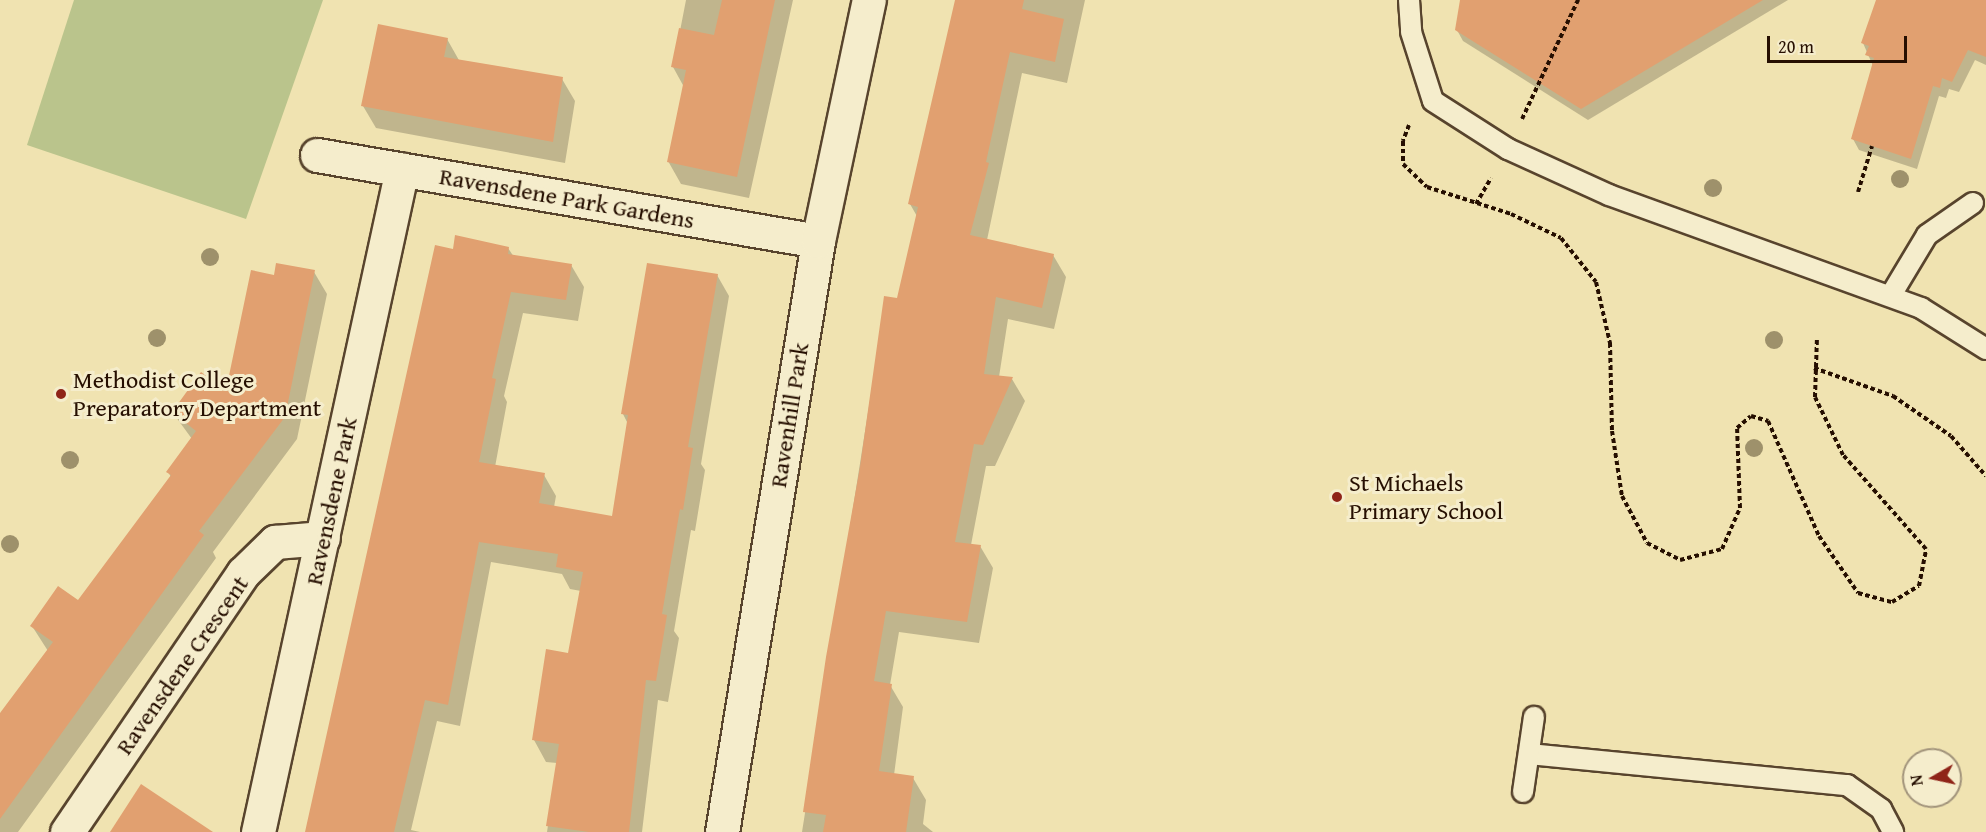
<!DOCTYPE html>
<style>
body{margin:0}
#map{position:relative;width:1986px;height:832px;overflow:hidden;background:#f0e3b1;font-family:"Gentium Book Plus",serif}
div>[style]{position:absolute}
.green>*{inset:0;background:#bac48c}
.shadow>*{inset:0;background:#0003}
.building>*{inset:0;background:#e1a070}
.path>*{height:4px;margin-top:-2px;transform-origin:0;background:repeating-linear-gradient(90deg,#260f01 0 4.5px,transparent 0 7.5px)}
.roads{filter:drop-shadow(2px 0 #58442d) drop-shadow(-2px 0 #58442d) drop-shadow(0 2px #58442d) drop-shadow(0 -2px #58442d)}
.lane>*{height:20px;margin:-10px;padding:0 10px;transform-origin:10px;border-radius:10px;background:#f5edcc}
.street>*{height:33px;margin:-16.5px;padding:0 16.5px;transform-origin:16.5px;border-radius:16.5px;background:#f5edcc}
.trees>*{width:18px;height:18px;margin:-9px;border-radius:50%;background:#9e916b}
.dots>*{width:16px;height:16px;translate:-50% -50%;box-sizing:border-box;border:3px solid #f5edcc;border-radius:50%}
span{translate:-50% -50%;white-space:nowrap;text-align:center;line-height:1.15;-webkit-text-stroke:6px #f5edcc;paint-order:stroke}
.street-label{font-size:24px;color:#260f01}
.poi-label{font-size:24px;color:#260f01}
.left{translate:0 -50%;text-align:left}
.north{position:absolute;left:1902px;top:748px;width:60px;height:60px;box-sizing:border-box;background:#f5edcc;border:2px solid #a2947b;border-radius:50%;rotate:261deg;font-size:16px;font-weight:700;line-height:24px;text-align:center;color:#260f01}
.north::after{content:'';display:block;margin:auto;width:21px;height:27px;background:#8f2418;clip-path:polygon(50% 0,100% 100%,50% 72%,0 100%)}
.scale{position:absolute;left:1767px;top:36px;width:140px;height:27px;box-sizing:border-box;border:3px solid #260f01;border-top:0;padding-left:8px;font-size:18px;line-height:21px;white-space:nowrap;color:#260f01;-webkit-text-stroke:4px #f5edcc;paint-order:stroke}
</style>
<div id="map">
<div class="green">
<div style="clip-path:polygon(74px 0,323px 0,246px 219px,27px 145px)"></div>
</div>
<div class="shadow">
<div style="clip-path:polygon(686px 0,793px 0,749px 198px,681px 184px,668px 161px,684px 87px,673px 67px)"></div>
<div style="clip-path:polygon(957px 0,1085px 0,1067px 83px,1022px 73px,987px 240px,1053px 255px,1066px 277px,1054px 329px,1008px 319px,999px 377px,1012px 379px,1025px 401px,995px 466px,986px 466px,971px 545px,980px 546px,993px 568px,979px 643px,899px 632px,890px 685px,903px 707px,894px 775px,913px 778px,926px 800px,923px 824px,933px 832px,802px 832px,886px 298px,898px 300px,918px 218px,910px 204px)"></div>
<div style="clip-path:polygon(1462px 0,1788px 0,1588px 120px,1463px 41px,1457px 30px)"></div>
<div style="clip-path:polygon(1877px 0,1986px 0,1986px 65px,1975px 60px,1959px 92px,1949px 89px,1946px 98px,1939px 96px,1917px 169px,1859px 150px,1853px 139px,1873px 66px,1863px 43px)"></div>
<div style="clip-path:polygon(447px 39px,460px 62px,562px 79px,575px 101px,565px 163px,376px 128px,363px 106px)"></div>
<div style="clip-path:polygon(508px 248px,514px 257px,571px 265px,584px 287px,578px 321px,523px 313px,504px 396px,507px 402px,495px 467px,544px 475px,556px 496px,554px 507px,614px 517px,628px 424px,623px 414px,717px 275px,729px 296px,701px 464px,705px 470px,695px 531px,691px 530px,674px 631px,679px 638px,668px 702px,658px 700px,642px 832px,547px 832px,557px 763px,546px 762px,534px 740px,569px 655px,581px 591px,570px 589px,562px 574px,491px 562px,460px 726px,437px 721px,411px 830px,420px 832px,307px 832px,454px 251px)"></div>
<div style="clip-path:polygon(314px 272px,327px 294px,297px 439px,213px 552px,216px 558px,18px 832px,0 832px,0 717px,48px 651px,32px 626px,78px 602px,171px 477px,168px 472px,192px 439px,173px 413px,227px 393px,276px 277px)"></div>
</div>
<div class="building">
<div style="clip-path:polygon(722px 0,775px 0,737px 177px,667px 162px,686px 70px,671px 67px,679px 28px,714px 35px)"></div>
<div style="clip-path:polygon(955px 0,1024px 0,1022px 9px,1064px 19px,1055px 62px,1010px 52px,986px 162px,989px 163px,970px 235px,1054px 254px,1042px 308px,996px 297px,984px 374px,1013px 377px,983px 445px,974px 444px,955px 542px,981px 545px,967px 622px,886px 611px,874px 681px,892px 684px,879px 771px,914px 776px,906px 832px,823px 832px,826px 815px,803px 812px,826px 657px,860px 467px,884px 296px,897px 298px,918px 207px,908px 204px)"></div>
<div style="clip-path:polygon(1460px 0,1763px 0,1581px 109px,1455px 30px)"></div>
<div style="clip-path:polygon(1876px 0,1986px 0,1986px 57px,1968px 50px,1952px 82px,1942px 78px,1940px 88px,1933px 86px,1911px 159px,1851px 139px,1874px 58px,1865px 55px,1869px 46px,1861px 43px)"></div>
<div style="clip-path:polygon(378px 24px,448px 38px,444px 57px,563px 77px,553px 142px,361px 106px)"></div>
<div style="clip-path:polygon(455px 235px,509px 247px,508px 254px,572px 264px,566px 300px,511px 292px,492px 378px,496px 379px,479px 462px,545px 473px,539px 503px,612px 516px,628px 415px,621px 414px,647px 263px,718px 274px,688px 447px,693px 448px,683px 510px,680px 509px,662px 614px,667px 615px,656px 681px,646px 680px,629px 832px,589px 832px,546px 826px,559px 744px,532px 740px,546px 649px,568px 653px,583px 572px,556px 567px,558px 554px,479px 542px,448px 705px,425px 700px,394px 832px,305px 832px,435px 245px,453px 249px)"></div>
<div style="clip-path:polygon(276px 263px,315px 270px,285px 417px,199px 531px,204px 535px,0 819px,0 713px,53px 642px,30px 626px,58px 586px,78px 600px,171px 475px,166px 472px,196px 431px,172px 412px,201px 372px,226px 390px,251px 270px,274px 275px)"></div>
<div style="clip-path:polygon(141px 784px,213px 832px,110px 832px)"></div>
</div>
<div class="path">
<div style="left:1522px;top:119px;width:132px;rotate:-64.8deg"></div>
<div style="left:1409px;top:125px;width:17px;rotate:111deg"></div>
<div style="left:1403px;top:141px;width:23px;rotate:90deg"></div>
<div style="left:1403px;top:164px;width:33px;rotate:44deg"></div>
<div style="left:1427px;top:187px;width:88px;rotate:17.8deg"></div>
<div style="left:1511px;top:214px;width:55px;rotate:25.6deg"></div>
<div style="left:1561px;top:238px;width:56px;rotate:51.5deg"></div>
<div style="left:1596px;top:282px;width:63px;rotate:77.1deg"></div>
<div style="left:1610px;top:343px;width:88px;rotate:88.7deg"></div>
<div style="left:1612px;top:431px;width:66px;rotate:81.3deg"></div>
<div style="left:1622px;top:496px;width:53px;rotate:62deg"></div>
<div style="left:1647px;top:543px;width:37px;rotate:27deg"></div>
<div style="left:1680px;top:560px;width:43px;rotate:-14.7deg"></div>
<div style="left:1722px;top:549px;width:45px;rotate:-66.3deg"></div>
<div style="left:1740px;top:508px;width:80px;rotate:-92.1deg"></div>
<div style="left:1737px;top:428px;width:18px;rotate:-41deg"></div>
<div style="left:1751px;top:416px;width:18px;rotate:16deg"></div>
<div style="left:1768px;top:421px;width:126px;rotate:66.1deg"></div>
<div style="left:1819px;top:536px;width:69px;rotate:55.6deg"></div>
<div style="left:1858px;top:593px;width:35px;rotate:15deg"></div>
<div style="left:1892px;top:602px;width:31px;rotate:-31deg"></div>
<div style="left:1919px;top:586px;width:38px;rotate:-79deg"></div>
<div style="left:1926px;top:549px;width:125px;rotate:-131.4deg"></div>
<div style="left:1843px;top:455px;width:64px;rotate:-115.8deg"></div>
<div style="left:1815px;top:397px;width:60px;rotate:-88.1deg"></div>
<div style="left:1858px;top:192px;width:48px;rotate:-73.1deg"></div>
<div style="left:1476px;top:204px;width:30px;rotate:-60deg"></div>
<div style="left:1814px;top:368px;width:84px;rotate:19.5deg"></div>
<div style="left:1893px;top:396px;width:70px;rotate:34.6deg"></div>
<div style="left:1951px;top:436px;width:53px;rotate:48.8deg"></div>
</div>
<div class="roads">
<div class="lane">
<div style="left:1409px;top:0;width:32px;rotate:86deg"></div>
<div style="left:1411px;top:32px;width:72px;rotate:72.3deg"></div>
<div style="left:1433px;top:101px;width:89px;rotate:32.6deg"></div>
<div style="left:1508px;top:149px;width:111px;rotate:24.5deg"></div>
<div style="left:1609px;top:195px;width:332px;rotate:19.9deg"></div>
<div style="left:1921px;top:308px;width:77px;rotate:32.2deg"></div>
<div style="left:1891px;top:295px;width:70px;rotate:-59deg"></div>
<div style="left:1927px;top:235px;width:56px;rotate:-34.8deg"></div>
<div style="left:1529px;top:754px;width:320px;rotate:5.6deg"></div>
<div style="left:1847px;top:785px;width:42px;rotate:35.2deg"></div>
<div style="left:1881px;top:809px;width:26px;rotate:62deg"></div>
<div style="left:1523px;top:792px;width:76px;rotate:-81.7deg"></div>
</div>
<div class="street">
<div style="left:317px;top:155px;width:508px;rotate:9.74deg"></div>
<div style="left:67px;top:832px;width:313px;rotate:-55.8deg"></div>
<div style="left:243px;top:573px;width:45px;rotate:-44.1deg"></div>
<div style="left:275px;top:542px;width:48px;rotate:-4.8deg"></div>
<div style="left:258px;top:832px;width:678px;rotate:-77.75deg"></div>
<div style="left:722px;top:832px;width:599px;rotate:-80.77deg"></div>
<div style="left:818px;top:241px;width:246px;rotate:-78.1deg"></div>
</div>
</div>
<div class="trees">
<div style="left:1900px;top:179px"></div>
<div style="left:1713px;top:188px"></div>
<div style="left:210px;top:257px"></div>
<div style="left:157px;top:338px"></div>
<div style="left:1774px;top:340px"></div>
<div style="left:1754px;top:448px"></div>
<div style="left:70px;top:460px"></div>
<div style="left:10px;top:544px"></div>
</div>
<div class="dots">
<div style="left:61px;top:394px;background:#8f2418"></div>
<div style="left:1337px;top:497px;background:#8f2418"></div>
</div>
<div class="street-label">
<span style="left:567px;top:198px;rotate:10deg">Ravensdene Park Gardens</span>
<span style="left:789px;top:415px;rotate:-81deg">Ravenhill Park</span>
<span style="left:331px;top:501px;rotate:-78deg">Ravensdene Park</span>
<span style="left:182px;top:665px;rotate:-55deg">Ravensdene Crescent</span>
</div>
<div class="poi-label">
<span class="left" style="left:73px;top:394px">Methodist College<br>Preparatory Department</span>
<span class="left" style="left:1349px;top:497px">St Michaels<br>Primary School</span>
</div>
<div class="north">N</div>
<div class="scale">20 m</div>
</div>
